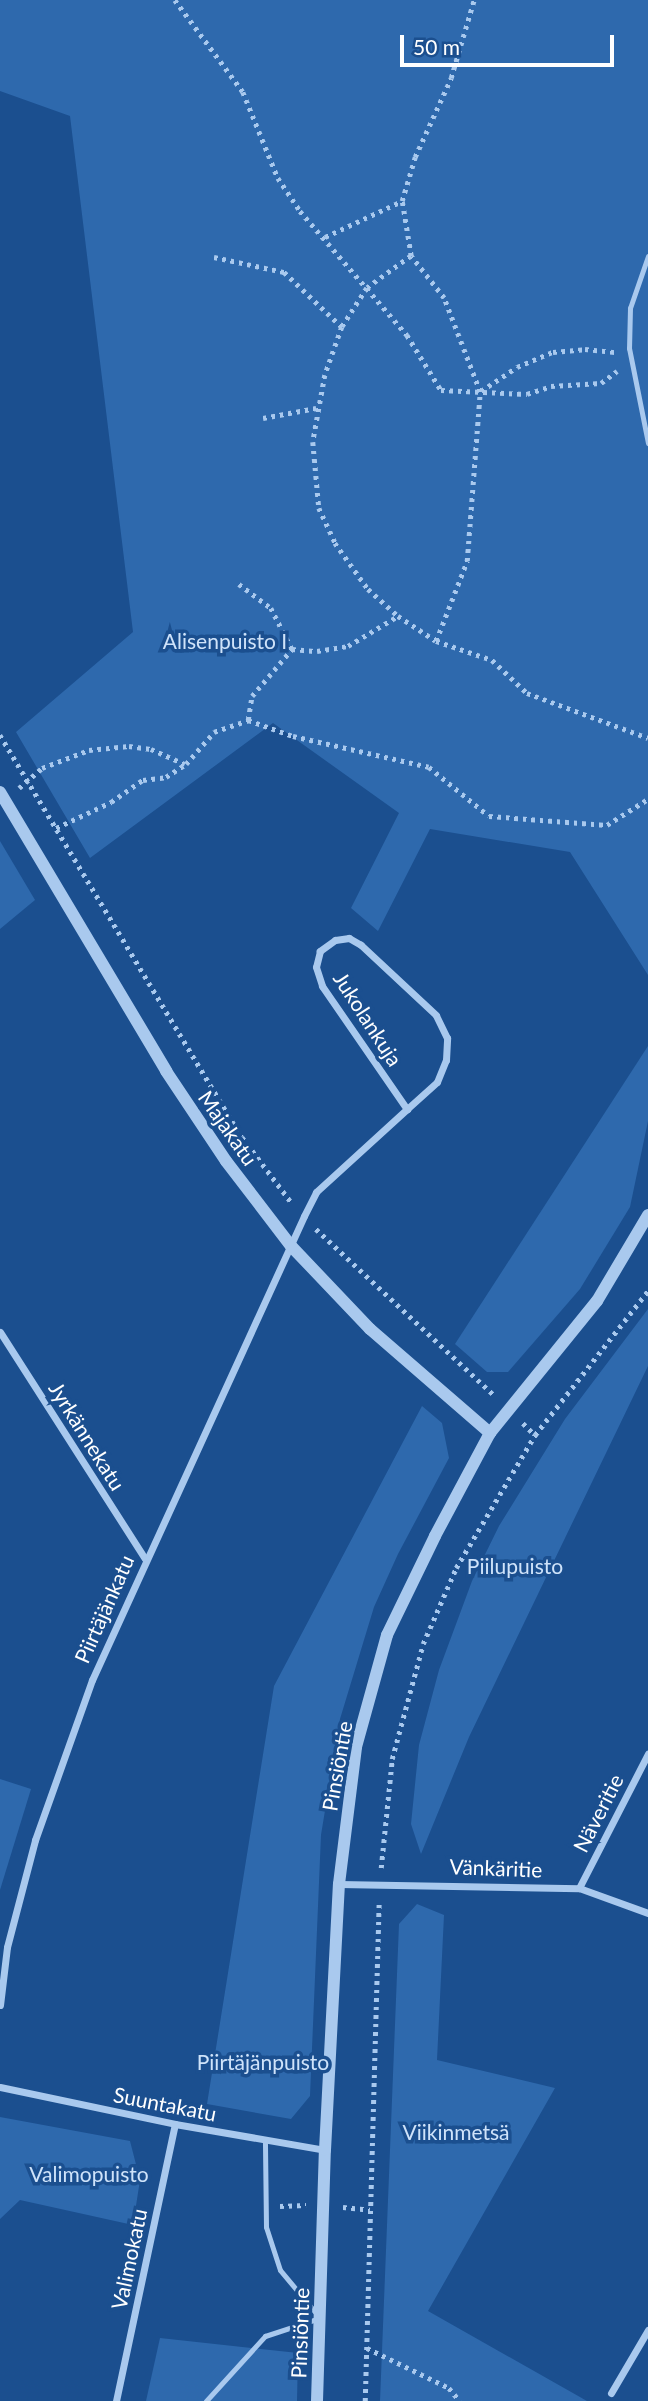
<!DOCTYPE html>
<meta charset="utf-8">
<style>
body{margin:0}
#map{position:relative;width:648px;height:2401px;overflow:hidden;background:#1b4f8f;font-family:Lato,sans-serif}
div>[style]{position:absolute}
.green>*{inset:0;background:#2e69ad}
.path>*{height:4.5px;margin-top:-2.25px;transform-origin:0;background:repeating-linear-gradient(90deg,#a9c9ee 0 3.5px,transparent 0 8.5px)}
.service>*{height:5px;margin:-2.5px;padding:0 2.5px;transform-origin:2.5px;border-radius:2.5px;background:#a9c9ee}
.minor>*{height:7px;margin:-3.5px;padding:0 3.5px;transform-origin:3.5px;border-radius:3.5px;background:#a9c9ee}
.tertiary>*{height:12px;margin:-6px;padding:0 6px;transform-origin:6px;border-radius:6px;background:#a9c9ee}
span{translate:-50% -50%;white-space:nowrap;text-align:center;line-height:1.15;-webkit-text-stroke:7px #1b4f8f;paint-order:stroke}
.park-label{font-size:21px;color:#cfe3fa}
.street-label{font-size:21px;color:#fff}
.scale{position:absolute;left:400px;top:35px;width:214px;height:32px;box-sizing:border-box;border:4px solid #fff;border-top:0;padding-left:9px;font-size:21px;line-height:24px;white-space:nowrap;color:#fff;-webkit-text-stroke:5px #1b4f8f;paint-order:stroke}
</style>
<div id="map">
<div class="green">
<div style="clip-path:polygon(0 0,648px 0,648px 975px,570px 852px,430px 829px,378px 931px,351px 908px,399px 813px,273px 723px,90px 858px,16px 732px,133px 632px,70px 116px,0 91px)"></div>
<div style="clip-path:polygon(0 841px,35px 900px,0 929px)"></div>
<div style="clip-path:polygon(648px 1046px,648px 1121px,630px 1207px,580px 1289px,508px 1372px,487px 1372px,455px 1344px)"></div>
<div style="clip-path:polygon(648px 1309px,648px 1366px,469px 1737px,421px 1854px,411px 1824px,419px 1745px,439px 1670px,472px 1581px,499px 1526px,565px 1419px)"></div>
<div style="clip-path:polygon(422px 1406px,442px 1423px,449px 1458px,398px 1554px,374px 1607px,340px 1719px,321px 1835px,310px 2096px,291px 2119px,207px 2104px,274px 1686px)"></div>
<div style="clip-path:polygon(0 1779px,31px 1789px,0 1890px)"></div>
<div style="clip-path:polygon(417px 1904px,444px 1915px,437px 2060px,555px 2088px,428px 2311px,587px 2401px,380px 2401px,399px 1924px)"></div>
<div style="clip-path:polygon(0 2117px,130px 2141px,140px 2180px,133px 2225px,20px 2200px,0 2219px)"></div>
<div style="clip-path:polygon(160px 2338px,298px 2353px,297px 2401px,146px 2401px)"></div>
</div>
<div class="path">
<div style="left:175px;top:0;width:114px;rotate:53.5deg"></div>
<div style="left:243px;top:92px;width:93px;rotate:67.9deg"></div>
<div style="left:278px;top:178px;width:40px;rotate:56deg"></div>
<div style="left:300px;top:211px;width:164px;rotate:49.2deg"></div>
<div style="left:407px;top:335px;width:65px;rotate:58.3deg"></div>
<div style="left:441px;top:390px;width:86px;rotate:2.7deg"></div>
<div style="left:527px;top:394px;width:25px;rotate:-18deg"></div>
<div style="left:551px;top:386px;width:50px;rotate:-3.4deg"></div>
<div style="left:601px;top:383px;width:20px;rotate:-37deg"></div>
<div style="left:325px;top:237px;width:85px;rotate:-25.1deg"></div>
<div style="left:411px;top:256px;width:54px;rotate:144deg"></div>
<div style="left:367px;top:288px;width:46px;rotate:122.7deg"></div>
<div style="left:342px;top:327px;width:51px;rotate:109.5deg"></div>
<div style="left:325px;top:375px;width:68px;rotate:100.2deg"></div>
<div style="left:313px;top:442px;width:66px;rotate:84.8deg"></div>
<div style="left:319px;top:508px;width:38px;rotate:65deg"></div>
<div style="left:335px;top:543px;width:57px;rotate:54.3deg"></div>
<div style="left:368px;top:589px;width:40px;rotate:42deg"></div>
<div style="left:398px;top:616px;width:45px;rotate:33.3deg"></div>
<div style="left:436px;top:641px;width:59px;rotate:18.7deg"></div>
<div style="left:492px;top:660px;width:48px;rotate:43.3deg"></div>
<div style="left:527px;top:693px;width:129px;rotate:20.4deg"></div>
<div style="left:214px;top:257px;width:72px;rotate:12.1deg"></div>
<div style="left:284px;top:272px;width:80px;rotate:43.5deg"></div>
<div style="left:481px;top:391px;width:43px;rotate:-33.7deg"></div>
<div style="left:517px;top:367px;width:39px;rotate:-23deg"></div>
<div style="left:553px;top:352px;width:32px;rotate:-5deg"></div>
<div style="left:585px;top:349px;width:30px;rotate:6deg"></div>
<div style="left:263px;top:418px;width:54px;rotate:-10.7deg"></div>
<div style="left:239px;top:584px;width:40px;rotate:37deg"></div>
<div style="left:271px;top:608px;width:46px;rotate:62.9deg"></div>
<div style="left:436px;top:641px;width:86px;rotate:-68.8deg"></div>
<div style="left:467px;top:561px;width:169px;rotate:-85.6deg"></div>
<div style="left:480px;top:392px;width:101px;rotate:-111deg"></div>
<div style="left:444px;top:298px;width:53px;rotate:-128.2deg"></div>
<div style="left:411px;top:256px;width:56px;rotate:-99.3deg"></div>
<div style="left:402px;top:201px;width:46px;rotate:-73.5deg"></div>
<div style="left:415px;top:157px;width:87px;rotate:-65.5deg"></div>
<div style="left:451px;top:78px;width:81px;rotate:-73.6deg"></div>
<div style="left:248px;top:720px;width:24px;rotate:-81deg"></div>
<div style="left:252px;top:696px;width:62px;rotate:-49.6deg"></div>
<div style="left:292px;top:649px;width:25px;rotate:5deg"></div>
<div style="left:317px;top:651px;width:31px;rotate:-9deg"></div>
<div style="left:348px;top:646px;width:58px;rotate:-31deg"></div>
<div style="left:0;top:735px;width:469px;rotate:59deg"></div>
<div style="left:242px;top:1137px;width:81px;rotate:53deg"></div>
<div style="left:19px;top:788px;width:30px;rotate:-41deg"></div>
<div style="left:42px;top:768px;width:50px;rotate:-21deg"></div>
<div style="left:89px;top:750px;width:40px;rotate:-5.7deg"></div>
<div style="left:129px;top:746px;width:22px;rotate:8deg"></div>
<div style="left:151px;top:749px;width:37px;rotate:24deg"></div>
<div style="left:56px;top:828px;width:61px;rotate:-25.3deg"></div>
<div style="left:111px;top:802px;width:39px;rotate:-35deg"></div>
<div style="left:143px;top:780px;width:23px;rotate:-7deg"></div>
<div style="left:166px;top:777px;width:24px;rotate:-33deg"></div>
<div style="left:186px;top:764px;width:43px;rotate:-48.8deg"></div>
<div style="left:214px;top:732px;width:36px;rotate:-19deg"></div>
<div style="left:248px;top:720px;width:48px;rotate:19.6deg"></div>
<div style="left:293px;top:736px;width:139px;rotate:12.8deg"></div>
<div style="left:429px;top:767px;width:77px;rotate:39.2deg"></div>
<div style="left:489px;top:816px;width:118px;rotate:4.4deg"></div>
<div style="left:607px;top:825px;width:49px;rotate:-32.4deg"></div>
<div style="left:316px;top:1229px;width:246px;rotate:43deg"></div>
<div style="left:523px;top:1423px;width:17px;rotate:45deg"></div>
<div style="left:381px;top:1868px;width:110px;rotate:-84.2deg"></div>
<div style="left:392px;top:1759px;width:119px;rotate:-74.9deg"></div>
<div style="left:423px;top:1644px;width:83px;rotate:-66.5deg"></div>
<div style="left:456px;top:1568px;width:155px;rotate:-59.3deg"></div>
<div style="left:535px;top:1435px;width:183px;rotate:-51.9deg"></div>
<div style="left:280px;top:2206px;width:26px;rotate:-2deg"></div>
<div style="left:343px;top:2207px;width:27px;rotate:6deg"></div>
<div style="left:367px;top:2348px;width:91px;rotate:26deg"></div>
<div style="left:449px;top:2388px;width:17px;rotate:50deg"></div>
<div style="left:365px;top:2401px;width:499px;rotate:-88.4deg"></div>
</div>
<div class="service">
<div style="left:648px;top:256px;width:55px;rotate:109.1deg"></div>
<div style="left:630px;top:308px;width:40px;rotate:91.4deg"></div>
<div style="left:629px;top:348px;width:97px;rotate:78.7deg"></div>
<div style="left:206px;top:2401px;width:88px;rotate:-47.8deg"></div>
<div style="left:265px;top:2336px;width:58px;rotate:-18.1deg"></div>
<div style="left:320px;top:2318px;width:62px;rotate:-129.8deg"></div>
<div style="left:280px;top:2270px;width:45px;rotate:-108deg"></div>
<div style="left:266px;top:2227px;width:87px;rotate:-90.7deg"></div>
</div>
<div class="minor">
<div style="left:0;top:1332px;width:269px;rotate:57.4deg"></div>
<div style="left:339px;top:1884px;width:240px;rotate:1deg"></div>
<div style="left:579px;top:1888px;width:73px;rotate:19.9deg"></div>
<div style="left:579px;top:1888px;width:151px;rotate:-62.8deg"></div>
<div style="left:0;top:2005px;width:58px;rotate:-83.1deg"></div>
<div style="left:7px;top:1947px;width:111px;rotate:-75.3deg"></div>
<div style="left:35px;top:1840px;width:170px;rotate:-70.4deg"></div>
<div style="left:92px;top:1680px;width:510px;rotate:-65.44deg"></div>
<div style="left:304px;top:1216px;width:27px;rotate:-63deg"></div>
<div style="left:316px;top:1192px;width:123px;rotate:-42.4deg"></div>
<div style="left:407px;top:1109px;width:40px;rotate:-42deg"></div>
<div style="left:437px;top:1082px;width:24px;rotate:-68deg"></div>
<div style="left:446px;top:1060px;width:22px;rotate:-87deg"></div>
<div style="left:447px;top:1038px;width:25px;rotate:-116deg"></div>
<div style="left:436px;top:1015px;width:103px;rotate:-137deg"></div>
<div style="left:361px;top:945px;width:14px;rotate:-150deg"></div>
<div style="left:349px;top:938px;width:14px;rotate:172deg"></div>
<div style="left:335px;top:940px;width:19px;rotate:144deg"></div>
<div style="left:320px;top:951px;width:16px;rotate:104deg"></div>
<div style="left:316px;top:967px;width:20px;rotate:72deg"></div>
<div style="left:322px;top:986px;width:150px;rotate:55.4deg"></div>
<div style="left:0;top:2087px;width:179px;rotate:11.9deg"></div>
<div style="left:175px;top:2124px;width:152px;rotate:9.8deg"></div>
<div style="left:611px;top:2393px;width:73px;rotate:-59.6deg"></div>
<div style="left:116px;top:2401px;width:283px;rotate:-78deg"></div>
</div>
<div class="tertiary">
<div style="left:0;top:792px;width:325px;rotate:59.2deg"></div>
<div style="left:166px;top:1071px;width:108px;rotate:56.3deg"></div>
<div style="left:226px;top:1161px;width:107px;rotate:52.6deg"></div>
<div style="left:291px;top:1246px;width:115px;rotate:46.4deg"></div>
<div style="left:370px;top:1329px;width:159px;rotate:40.9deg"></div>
<div style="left:317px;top:2401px;width:251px;rotate:-88.2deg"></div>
<div style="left:325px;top:2150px;width:266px;rotate:-87deg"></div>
<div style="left:339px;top:1884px;width:138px;rotate:-82.9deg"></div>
<div style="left:356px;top:1747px;width:116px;rotate:-74.5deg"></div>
<div style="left:387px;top:1635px;width:110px;rotate:-64.1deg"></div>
<div style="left:435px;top:1536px;width:117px;rotate:-61.9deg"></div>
<div style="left:490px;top:1433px;width:170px;rotate:-51deg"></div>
<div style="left:597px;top:1301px;width:100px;rotate:-59.3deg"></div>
</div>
<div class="park-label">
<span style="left:225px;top:641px">Alisenpuisto I</span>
<span style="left:515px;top:1566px">Piilupuisto</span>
<span style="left:263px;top:2062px">Piirtäjänpuisto</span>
<span style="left:456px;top:2132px">Viikinmetsä</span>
<span style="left:89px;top:2174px">Valimopuisto</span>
</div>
<div class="street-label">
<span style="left:368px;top:1019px;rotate:57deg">Jukolankuja</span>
<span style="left:228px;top:1128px;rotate:55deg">Majakatu</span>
<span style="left:87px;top:1436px;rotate:58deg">Jyrkännekatu</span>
<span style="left:104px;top:1609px;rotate:-66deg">Piirtäjänkatu</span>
<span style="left:337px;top:1766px;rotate:-80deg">Pinsiöntie</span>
<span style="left:598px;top:1813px;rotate:-63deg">Näveritie</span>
<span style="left:496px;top:1868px;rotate:2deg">Vänkäritie</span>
<span style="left:165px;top:2104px;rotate:11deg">Suuntakatu</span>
<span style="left:129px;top:2259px;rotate:-78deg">Valimokatu</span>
<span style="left:300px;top:2333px;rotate:-88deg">Pinsiöntie</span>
</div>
<div class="scale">50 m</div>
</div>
